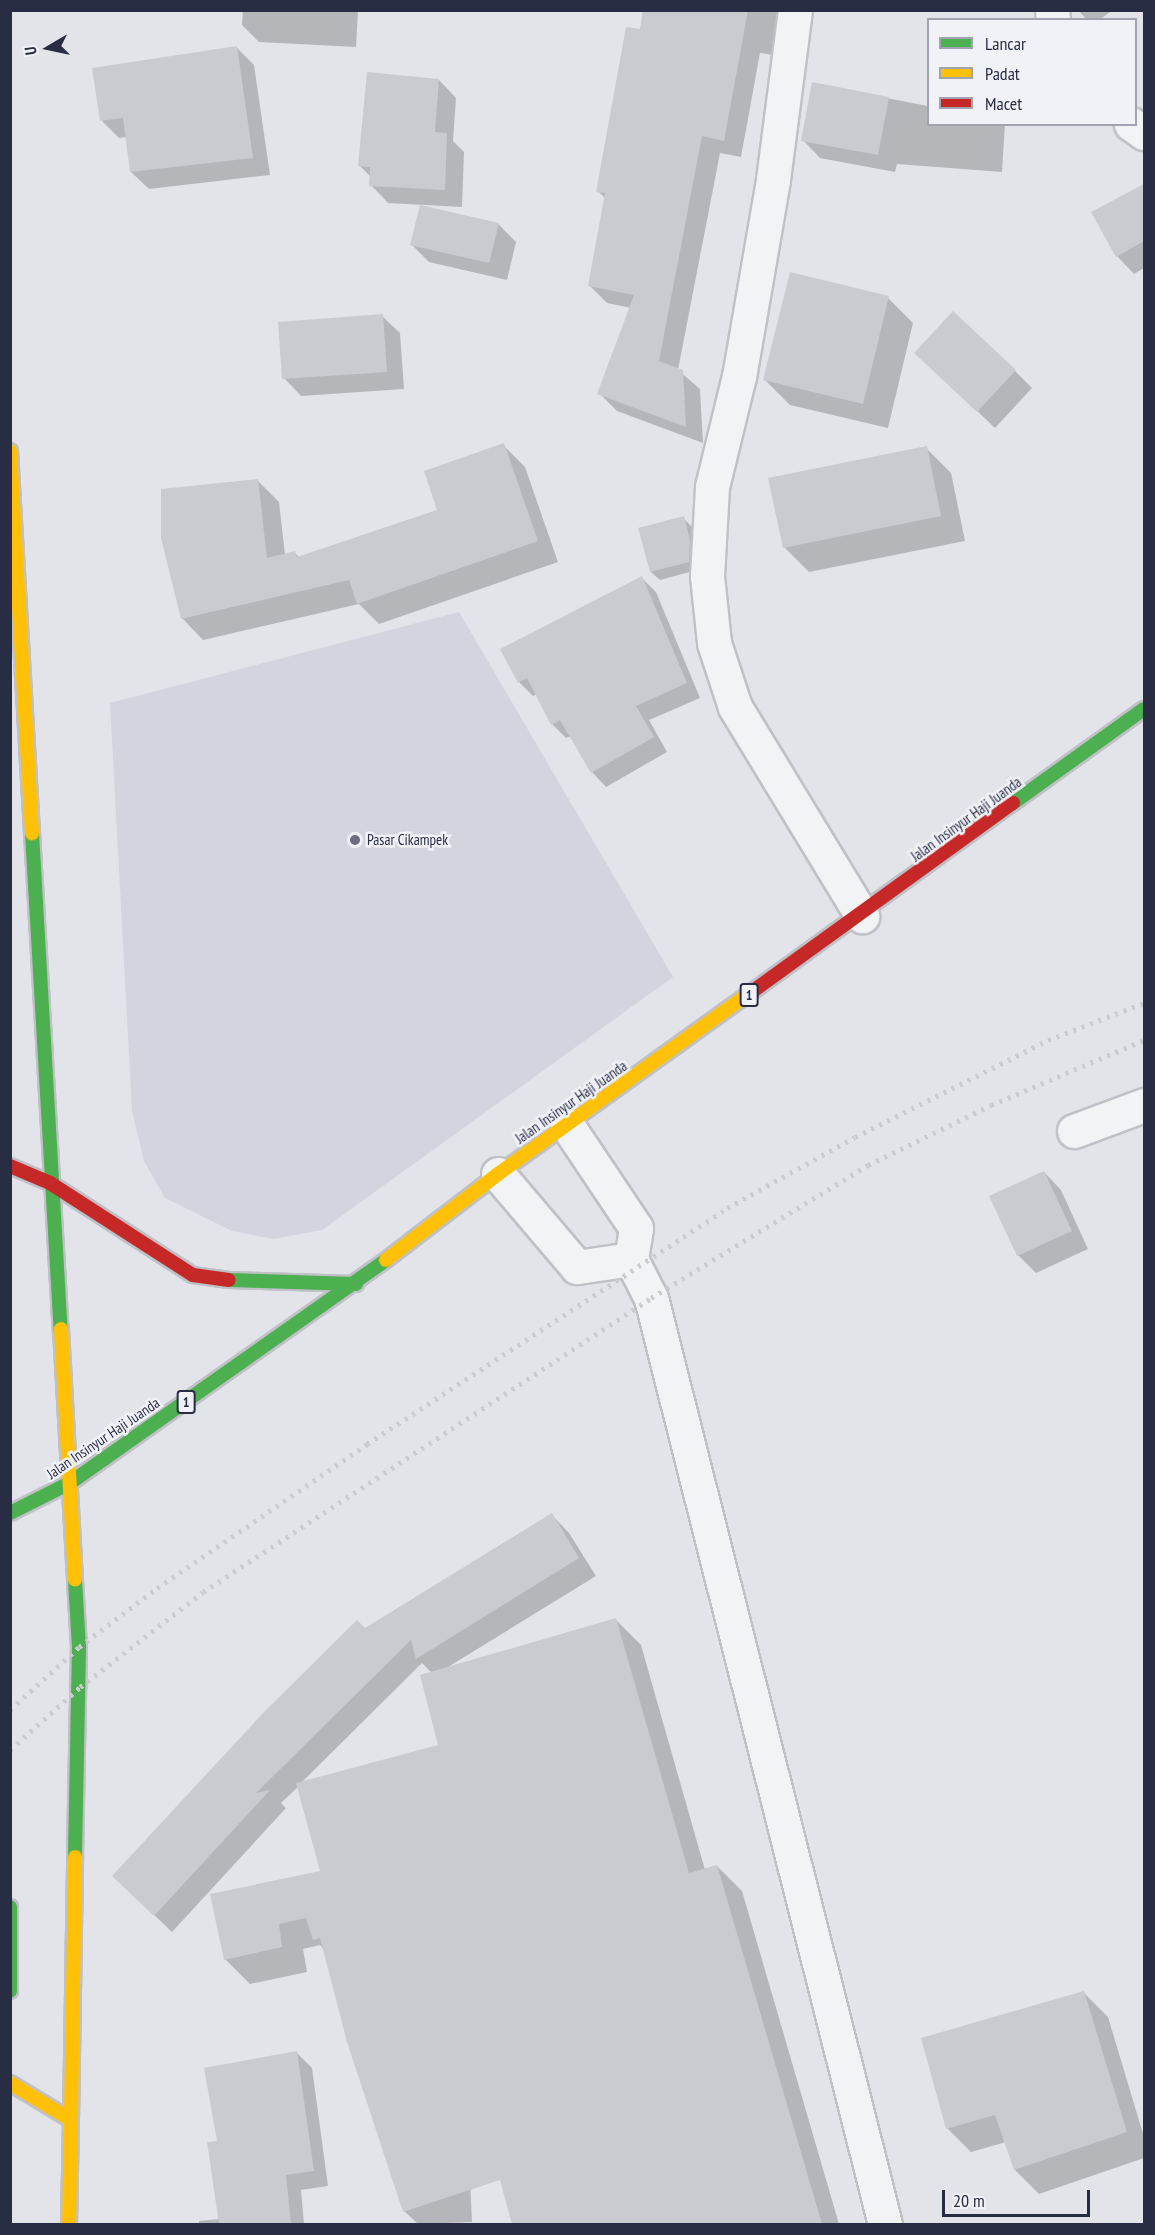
<!DOCTYPE html>
<style>
body{margin:0}
#map{position:relative;width:1155px;height:2235px;overflow:hidden;background:#e3e4e9;font-family:"PT Sans Narrow",sans-serif}
div>[style]{position:absolute}
.built>*{inset:0;background:#d3d5de}
.shadow>*{inset:0;background:#0003}
.building>*{inset:0;background:#cacbd1}
.roads{filter:drop-shadow(2px 0 #c0c1c7) drop-shadow(-2px 0 #c0c1c7) drop-shadow(0 2px #c0c1c7) drop-shadow(0 -2px #c0c1c7)}
.street>*{height:33px;margin:-16.5px;padding:0 16.5px;transform-origin:16.5px;border-radius:16.5px;background:#f2f3f5}
.fast>*{height:14px;margin:-7px;padding:0 7px;transform-origin:7px;border-radius:7px;background:#4caf50}
.slow>*{height:14px;margin:-7px;padding:0 7px;transform-origin:7px;border-radius:7px;background:#ffc107}
.jam>*{height:14px;margin:-7px;padding:0 7px;transform-origin:7px;border-radius:7px;background:#c62828}
.rail>*{height:4.5px;margin-top:-2.25px;transform-origin:0;background:repeating-linear-gradient(90deg,#cbccd0 0 3px,transparent 0 9px)}
.dots>*{width:16px;height:16px;translate:-50% -50%;box-sizing:border-box;border:3px solid #f1f2f8;border-radius:50%}
span{translate:-50% -50%;white-space:nowrap;text-align:center;line-height:1.15;-webkit-text-stroke:5px #f1f2f8;paint-order:stroke}
.shield-label span{padding:2px 4px;background:#f1f2f8;border:2px solid;border-radius:4px;-webkit-text-stroke-width:0}
.shield-label{font-size:14px;color:#282d44;font-weight:700}
.street-label{font-size:15px;color:#282d44}
.poi-label{font-size:15px;color:#282d44}
.left{translate:0 -50%;text-align:left}
.frame{position:absolute;inset:0;border:12px solid #282d44;pointer-events:none}
.legend{position:absolute;left:927px;top:18px;width:210px;height:108px;box-sizing:border-box;background:#f1f2f8;border:2px solid #a1a3b0;margin:0;padding:8px 10px;list-style:none;font-size:18px;color:#282d44}
.legend li{display:flex;align-items:center;gap:12px;height:30px}
.legend b{width:30px;border:2px solid #a1a3b0}
.north{position:absolute;left:18px;top:18px;width:60px;height:60px;-webkit-text-stroke:4px #f1f2f8;paint-order:stroke;rotate:261deg;font-size:16px;font-weight:700;line-height:24px;text-align:center;color:#282d44}
.north::after{content:'';display:block;margin:auto;width:21px;height:27px;background:#282d44;clip-path:polygon(50% 0,100% 100%,50% 72%,0 100%)}
.scale{position:absolute;left:942px;top:2190px;width:148px;height:27px;box-sizing:border-box;border:3px solid #282d44;border-top:0;padding-left:8px;font-size:18px;line-height:21px;white-space:nowrap;color:#282d44;-webkit-text-stroke:4px #f1f2f8;paint-order:stroke}
</style>
<div id="map">
<div class="built">
<div style="clip-path:polygon(459px 612px,673px 977px,322px 1230px,274px 1239px,232px 1231px,165px 1198px,144px 1161px,132px 1111px,110px 703px)"></div>
</div>
<div class="shadow">
<div style="clip-path:polygon(243px 10px,358px 10px,356px 47px,259px 42px,242px 25px)"></div>
<div style="clip-path:polygon(645px 10px,794px 10px,787px 57px,760px 53px,741px 157px,720px 153px,678px 370px,700px 389px,703px 443px,617px 411px,599px 393px,631px 308px,607px 303px,589px 285px,606px 199px,598px 191px)"></div>
<div style="clip-path:polygon(1078px 10px,1113px 10px,1099px 20px,1087px 20px)"></div>
<div style="clip-path:polygon(236px 47px,254px 65px,270px 175px,149px 189px,131px 172px,127px 137px,119px 138px,102px 121px)"></div>
<div style="clip-path:polygon(439px 80px,456px 98px,453px 141px,464px 152px,462px 207px,388px 203px,371px 185px,371px 177px,360px 166px)"></div>
<div style="clip-path:polygon(813px 84px,928px 106px,928px 124px,1005px 124px,1002px 172px,897px 164px,895px 172px,820px 158px,803px 140px)"></div>
<div style="clip-path:polygon(1144px 185px,1144px 268px,1134px 274px,1117px 256px,1093px 212px)"></div>
<div style="clip-path:polygon(498px 224px,516px 242px,507px 280px,429px 262px,412px 245px)"></div>
<div style="clip-path:polygon(888px 298px,913px 323px,888px 428px,790px 405px,765px 380px)"></div>
<div style="clip-path:polygon(382px 316px,400px 333px,404px 389px,301px 396px,284px 378px)"></div>
<div style="clip-path:polygon(934px 370px,1015px 371px,1032px 388px,995px 428px)"></div>
<div style="clip-path:polygon(503px 445px,525px 467px,558px 562px,379px 624px,359px 604px,203px 640px,182px 618px,258px 481px,279px 502px,285px 555px,295px 553px,300px 558px,439px 511px)"></div>
<div style="clip-path:polygon(926px 448px,951px 473px,965px 541px,809px 572px,784px 547px)"></div>
<div style="clip-path:polygon(683px 518px,692px 527px,698px 550px,697px 570px,660px 580px,651px 572px)"></div>
<div style="clip-path:polygon(642px 578px,656px 592px,700px 698px,649px 720px,667px 752px,606px 787px,592px 772px,571px 736px,566px 738px,552px 724px,537px 694px,533px 696px,519px 682px)"></div>
<div style="clip-path:polygon(1044px 1172px,1061px 1190px,1088px 1249px,1036px 1273px,1018px 1255px)"></div>
<div style="clip-path:polygon(evenodd,552px 1515px,569px 1533px,596px 1576px,448px 1667px,616px 1620px,641px 1645px,705px 1870px,717px 1866px,742px 1891px,839px 2224px,514px 2224px,464px 2048px,472px 2222px,418px 2224px,404px 2211px,324px 1949px,320px 1945px,303px 1949px,307px 1972px,250px 1984px,225px 1959px,321px 1872px,299px 1786px,281px 1803px,286px 1808px,172px 1932px,131px 1893px,365px 1630px,552px 1515px,422px 1663px,432px 1673px,440px 1746px,301px 1783px,422px 1663px)"></div>
<div style="clip-path:polygon(1084px 1993px,1108px 2017px,1144px 2137px,1144px 2158px,1039px 2194px,1015px 2170px,1006px 2142px,971px 2152px,947px 2128px)"></div>
<div style="clip-path:polygon(296px 2052px,312px 2068px,328px 2186px,301px 2190px,304px 2224px,199px 2224px,199px 2221px,219px 2219px,219px 2142px)"></div>
</div>
<div class="building">
<div style="clip-path:polygon(643px 10px,748px 10px,724px 141px,702px 136px,659px 361px,683px 370px,686px 427px,597px 394px,634px 295px,588px 286px,605px 193px,596px 192px,626px 27px,640px 29px)"></div>
<div style="clip-path:polygon(237px 46px,253px 158px,130px 172px,123px 118px,100px 121px,92px 68px)"></div>
<div style="clip-path:polygon(367px 72px,439px 79px,435px 132px,447px 133px,445px 190px,369px 186px,370px 167px,358px 166px)"></div>
<div style="clip-path:polygon(812px 82px,889px 97px,878px 155px,801px 141px)"></div>
<div style="clip-path:polygon(1144px 184px,1144px 241px,1116px 257px,1091px 212px)"></div>
<div style="clip-path:polygon(420px 205px,499px 223px,489px 263px,410px 245px)"></div>
<div style="clip-path:polygon(790px 272px,889px 296px,863px 404px,763px 380px)"></div>
<div style="clip-path:polygon(953px 311px,1016px 370px,977px 412px,914px 353px)"></div>
<div style="clip-path:polygon(383px 314px,387px 372px,282px 379px,278px 322px)"></div>
<div style="clip-path:polygon(504px 443px,538px 541px,357px 604px,349px 580px,181px 619px,161px 538px,161px 489px,258px 479px,267px 558px,295px 551px,297px 557px,437px 510px,424px 471px)"></div>
<div style="clip-path:polygon(927px 446px,941px 516px,783px 548px,768px 478px)"></div>
<div style="clip-path:polygon(684px 516px,690px 540px,689px 562px,650px 572px,638px 528px)"></div>
<div style="clip-path:polygon(642px 576px,687px 683px,636px 706px,654px 737px,591px 773px,560px 720px,551px 725px,527px 678px,518px 683px,500px 649px)"></div>
<div style="clip-path:polygon(1044px 1171px,1072px 1231px,1017px 1256px,989px 1196px)"></div>
<div style="clip-path:polygon(552px 1513px,579px 1558px,416px 1659px,411px 1640px,256px 1793px,270px 1790px,154px 1916px,112px 1876px,264px 1712px,357px 1620px,365px 1628px)"></div>
<div style="clip-path:polygon(616px 1618px,689px 1873px,717px 1865px,822px 2224px,512px 2224px,500px 2180px,403px 2212px,347px 2042px,320px 1938px,313px 1940px,306px 1918px,279px 1924px,282px 1947px,224px 1960px,210px 1894px,320px 1871px,296px 1783px,438px 1745px,420px 1675px)"></div>
<div style="clip-path:polygon(1084px 1991px,1127px 2132px,1014px 2170px,995px 2115px,946px 2129px,921px 2038px)"></div>
<div style="clip-path:polygon(297px 2051px,314px 2171px,286px 2175px,291px 2224px,219px 2224px,207px 2142px,217px 2141px,204px 2068px)"></div>
</div>
<div class="roads">
<div class="street">
<div style="left:795px;top:10px;width:171px;rotate:97.4deg"></div>
<div style="left:773px;top:180px;width:199px;rotate:99.8deg"></div>
<div style="left:739px;top:376px;width:114px;rotate:103.7deg"></div>
<div style="left:712px;top:487px;width:89px;rotate:93.2deg"></div>
<div style="left:707px;top:576px;width:67px;rotate:84deg"></div>
<div style="left:714px;top:643px;width:67px;rotate:71.8deg"></div>
<div style="left:735px;top:707px;width:245px;rotate:58.7deg"></div>
<div style="left:1052px;top:10px;width:10px;rotate:84deg"></div>
<div style="left:1131px;top:124px;width:16px;rotate:35deg"></div>
<div style="left:567px;top:1125px;width:124px;rotate:56.2deg"></div>
<div style="left:636px;top:1228px;width:31px;rotate:99deg"></div>
<div style="left:631px;top:1259px;width:44px;rotate:62.9deg"></div>
<div style="left:651px;top:1298px;width:955px;rotate:75.82deg"></div>
<div style="left:1074px;top:1131px;width:75px;rotate:-20.4deg"></div>
<div style="left:498px;top:1174px;width:122px;rotate:49.7deg"></div>
<div style="left:577px;top:1267px;width:55px;rotate:-8.4deg"></div>
</div>
<div class="fast">
<div style="left:1013px;top:803px;width:161px;rotate:-35.7deg"></div>
<div style="left:32px;top:833px;width:497px;rotate:86.7deg"></div>
<div style="left:229px;top:1280px;width:127px;rotate:1.8deg"></div>
<div style="left:10px;top:1513px;width:67px;rotate:-26.6deg"></div>
<div style="left:70px;top:1483px;width:387px;rotate:-35.2deg"></div>
<div style="left:75px;top:1580px;width:67px;rotate:86.6deg"></div>
<div style="left:79px;top:1647px;width:210px;rotate:91.1deg"></div>
<div style="left:10px;top:1907px;width:84px;rotate:90deg"></div>
</div>
<div class="slow">
<div style="left:10px;top:451px;width:383px;rotate:86.7deg"></div>
<div style="left:386px;top:1260px;width:141px;rotate:-37.5deg"></div>
<div style="left:498px;top:1174px;width:314px;rotate:-35.7deg"></div>
<div style="left:61px;top:1329px;width:251px;rotate:86.8deg"></div>
<div style="left:10px;top:2083px;width:71px;rotate:31.2deg"></div>
<div style="left:71px;top:2120px;width:104px;rotate:91.1deg"></div>
<div style="left:71px;top:2120px;width:263px;rotate:-89.1deg"></div>
</div>
<div class="jam">
<div style="left:753px;top:991px;width:321px;rotate:-35.9deg"></div>
<div style="left:10px;top:1166px;width:43px;rotate:23deg"></div>
<div style="left:50px;top:1183px;width:170px;rotate:32.8deg"></div>
<div style="left:193px;top:1275px;width:36px;rotate:8deg"></div>
</div>
</div>
<div class="rail">
<div style="left:10px;top:1710px;width:93px;rotate:-42.4deg"></div>
<div style="left:79px;top:1647px;width:98px;rotate:-37.1deg"></div>
<div style="left:157px;top:1588px;width:255px;rotate:-34.4deg"></div>
<div style="left:367px;top:1444px;width:430px;rotate:-33.2deg"></div>
<div style="left:727px;top:1208px;width:146px;rotate:-29deg"></div>
<div style="left:855px;top:1137px;width:216px;rotate:-26.7deg"></div>
<div style="left:1048px;top:1040px;width:103px;rotate:-21.1deg"></div>
<div style="left:10px;top:1750px;width:94px;rotate:-42deg"></div>
<div style="left:80px;top:1687px;width:155px;rotate:-37.7deg"></div>
<div style="left:203px;top:1592px;width:536px;rotate:-33.27deg"></div>
<div style="left:651px;top:1298px;width:255px;rotate:-31.5deg"></div>
<div style="left:868px;top:1165px;width:137px;rotate:-26deg"></div>
<div style="left:991px;top:1105px;width:166px;rotate:-23deg"></div>
</div>
<div class="dots">
<div style="left:355px;top:840px;background:#696d7e"></div>
</div>
<div class="shield-label">
<span style="left:749px;top:995px">1</span>
<span style="left:186px;top:1402px">1</span>
</div>
<div class="street-label">
<span style="left:966px;top:819px;rotate:-36deg">Jalan Insinyur Haji Juanda</span>
<span style="left:571px;top:1102px;rotate:-35deg">Jalan Insinyur Haji Juanda</span>
<span style="left:103px;top:1438px;rotate:-34deg">Jalan Insinyur Haji Juanda</span>
</div>
<div class="poi-label">
<span class="left" style="left:367px;top:840px">Pasar Cikampek</span>
</div>
<div class="frame"></div>
<ul class="legend">
<li><b style="height:8px;background:#4caf50"></b>Lancar</li>
<li><b style="height:8px;background:#ffc107"></b>Padat</li>
<li><b style="height:8px;background:#c62828"></b>Macet</li>
</ul>
<div class="north">U</div>
<div class="scale">20 m</div>
</div>
